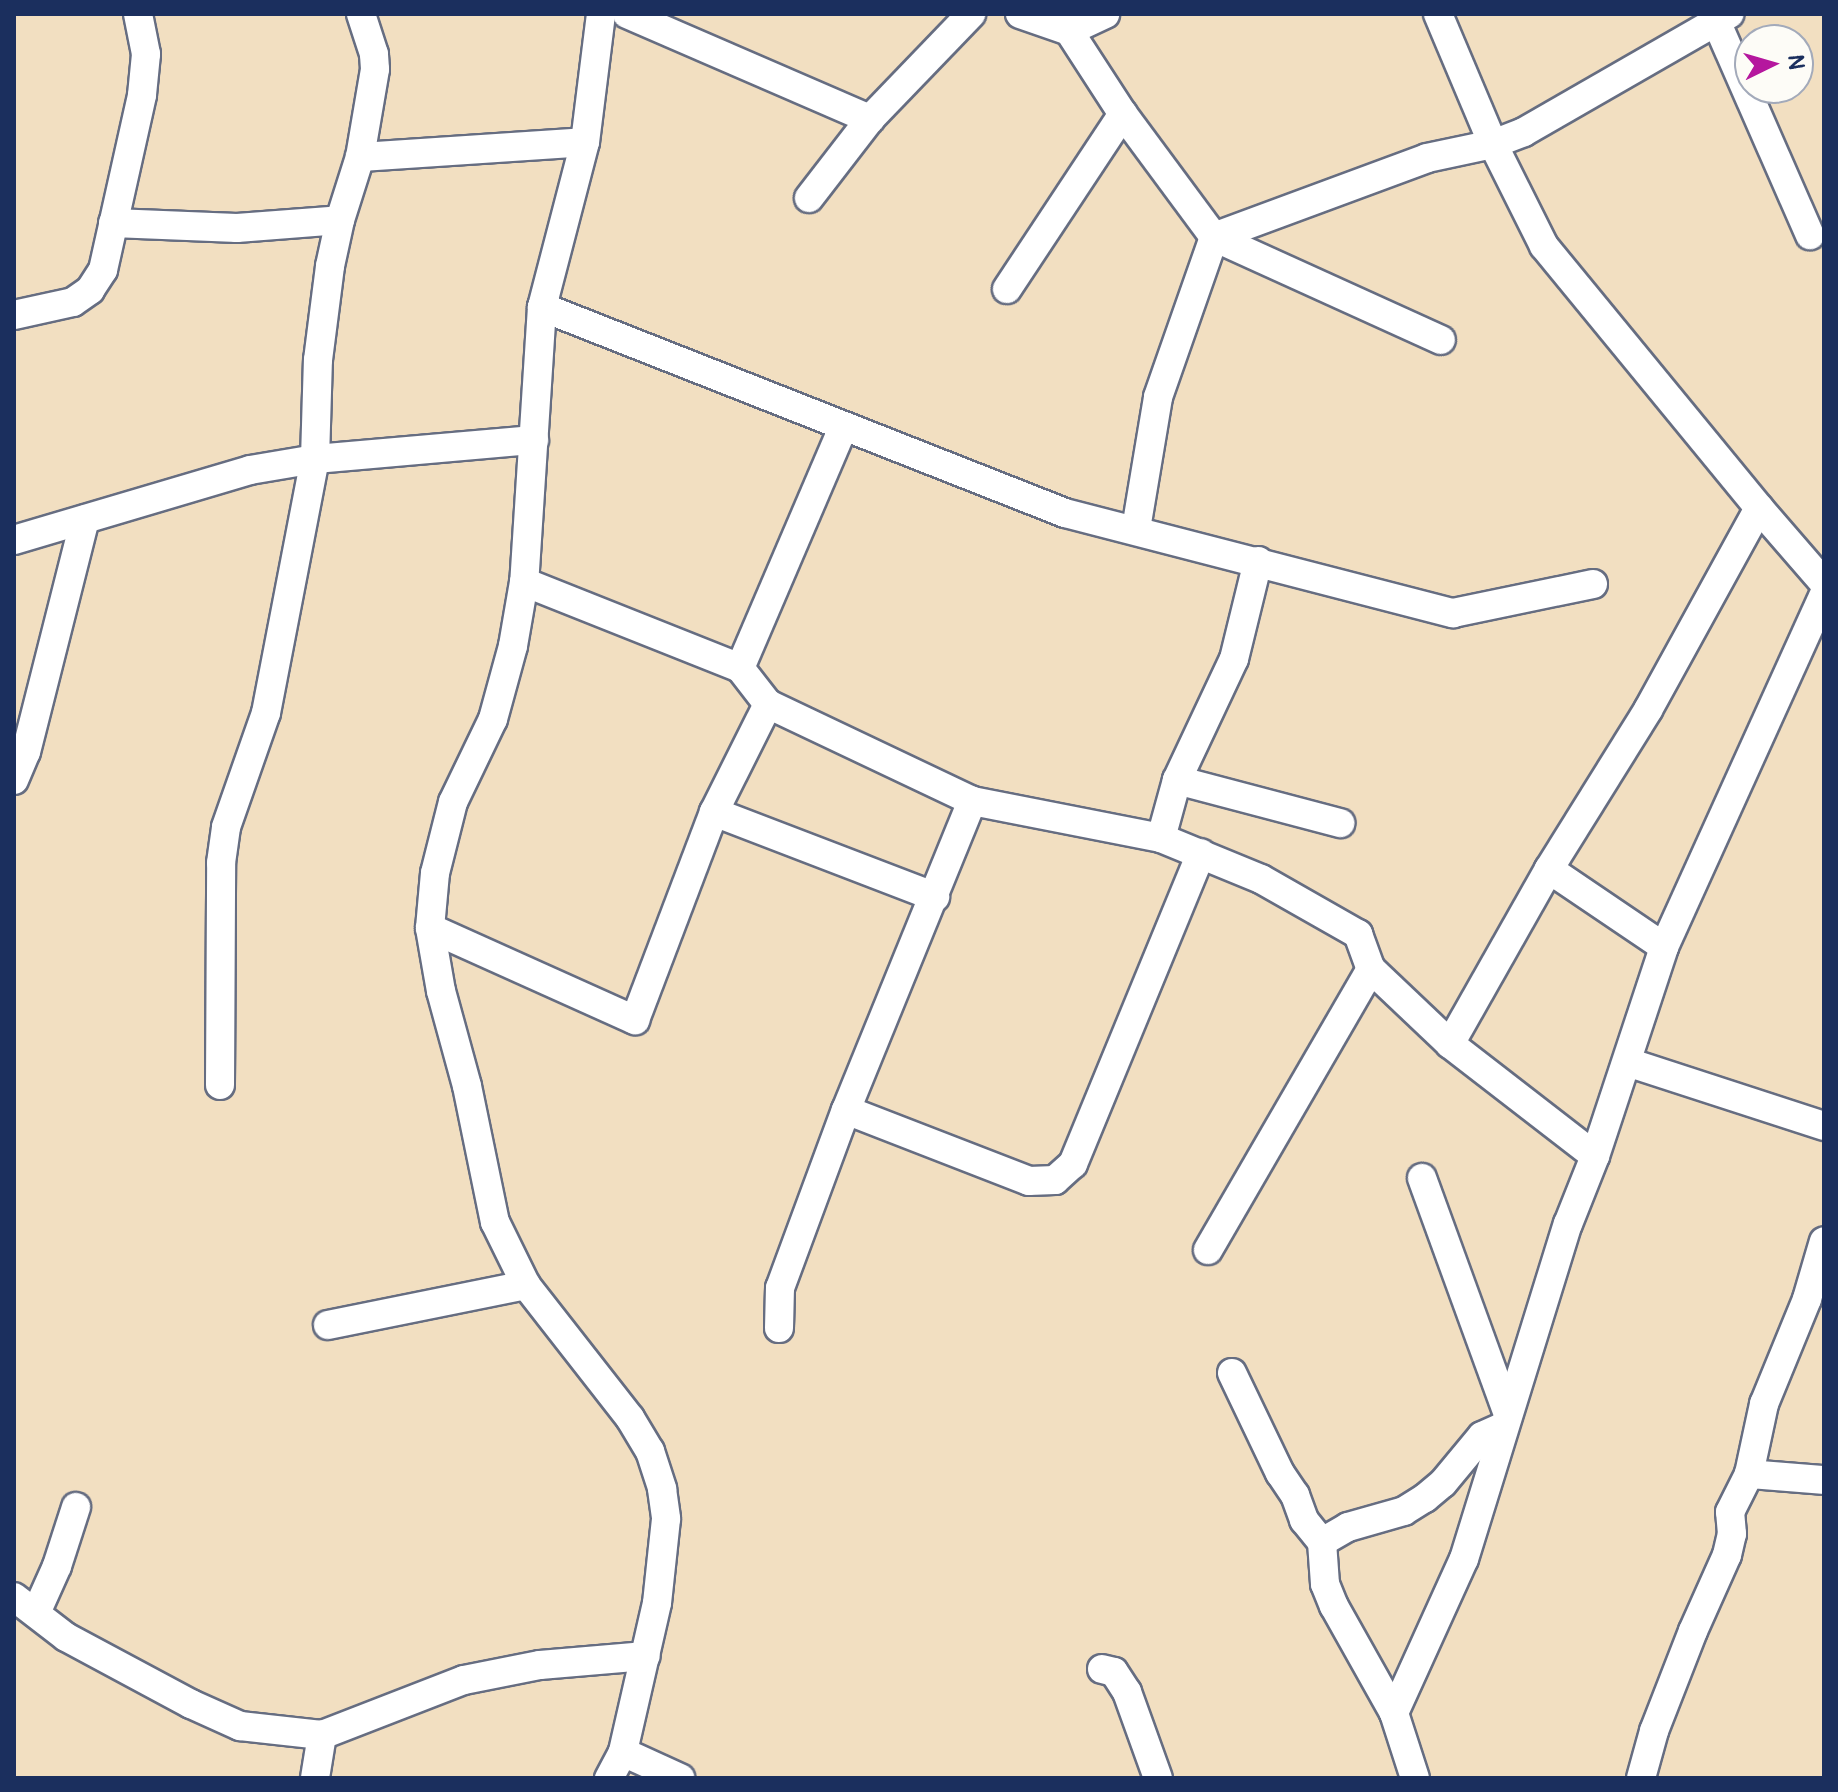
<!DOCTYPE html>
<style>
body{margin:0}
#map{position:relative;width:1838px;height:1792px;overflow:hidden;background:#f2dfc1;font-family:Pangolin,sans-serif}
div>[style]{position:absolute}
.roads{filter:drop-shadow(2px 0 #666d81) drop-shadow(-2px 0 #666d81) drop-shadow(0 2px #666d81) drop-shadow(0 -2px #666d81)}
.minor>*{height:28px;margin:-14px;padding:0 14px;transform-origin:14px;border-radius:14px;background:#fff}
span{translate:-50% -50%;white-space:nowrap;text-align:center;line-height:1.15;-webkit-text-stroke:8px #fdfcf7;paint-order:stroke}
.frame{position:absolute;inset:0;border:16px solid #1b2f5e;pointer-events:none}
.north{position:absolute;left:1734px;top:24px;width:80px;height:80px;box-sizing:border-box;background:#fdfcf7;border:2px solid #a3aaba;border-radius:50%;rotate:85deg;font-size:22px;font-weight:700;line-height:32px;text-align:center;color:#1b2f5e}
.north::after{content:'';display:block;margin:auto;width:28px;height:36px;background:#b5179e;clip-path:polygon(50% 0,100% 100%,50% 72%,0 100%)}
</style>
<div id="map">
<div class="roads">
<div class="minor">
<div style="left:601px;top:14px;width:129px;rotate:97.1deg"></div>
<div style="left:585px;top:142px;width:171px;rotate:104.6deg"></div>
<div style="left:542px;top:307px;width:276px;rotate:93.7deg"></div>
<div style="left:524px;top:582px;width:65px;rotate:99.8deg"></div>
<div style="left:513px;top:646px;width:76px;rotate:105.3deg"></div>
<div style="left:493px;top:719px;width:92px;rotate:115.7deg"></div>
<div style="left:453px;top:802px;width:73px;rotate:104.2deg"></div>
<div style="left:435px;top:873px;width:55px;rotate:95.2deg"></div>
<div style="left:430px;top:928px;width:64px;rotate:80.1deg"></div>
<div style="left:441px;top:991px;width:98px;rotate:74.7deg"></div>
<div style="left:467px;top:1086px;width:139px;rotate:78.4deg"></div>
<div style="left:495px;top:1222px;width:70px;rotate:63.8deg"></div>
<div style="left:526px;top:1285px;width:169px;rotate:52deg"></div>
<div style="left:630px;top:1418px;width:39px;rotate:59deg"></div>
<div style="left:650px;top:1451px;width:40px;rotate:72deg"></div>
<div style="left:662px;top:1489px;width:30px;rotate:82deg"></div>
<div style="left:666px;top:1519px;width:84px;rotate:96.1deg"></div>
<div style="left:657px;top:1603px;width:153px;rotate:102.9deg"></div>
<div style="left:623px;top:1752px;width:30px;rotate:118deg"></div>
<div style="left:627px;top:14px;width:265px;rotate:23.4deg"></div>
<div style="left:1020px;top:14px;width:52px;rotate:19.1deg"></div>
<div style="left:1069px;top:31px;width:99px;rotate:57deg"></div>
<div style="left:1123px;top:114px;width:153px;rotate:53.5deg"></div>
<div style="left:1214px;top:237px;width:249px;rotate:24.4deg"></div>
<div style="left:1438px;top:14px;width:141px;rotate:67.1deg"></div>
<div style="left:1493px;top:144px;width:114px;rotate:63.4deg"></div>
<div style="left:1544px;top:246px;width:339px;rotate:50.6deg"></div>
<div style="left:1759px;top:508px;width:230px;rotate:118.8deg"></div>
<div style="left:1648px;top:710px;width:187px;rotate:121.9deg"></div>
<div style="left:1549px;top:869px;width:201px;rotate:119.5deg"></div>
<div style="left:1716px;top:21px;width:234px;rotate:66.3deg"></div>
<div style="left:1069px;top:31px;width:40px;rotate:-25deg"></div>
<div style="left:360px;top:157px;width:225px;rotate:-3.8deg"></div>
<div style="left:809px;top:198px;width:100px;rotate:-52.3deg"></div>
<div style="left:870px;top:119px;width:146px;rotate:-46.1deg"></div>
<div style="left:113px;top:223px;width:124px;rotate:2.3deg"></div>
<div style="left:237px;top:228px;width:103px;rotate:-4.4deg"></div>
<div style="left:1007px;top:289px;width:210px;rotate:-56.5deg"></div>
<div style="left:542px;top:307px;width:562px;rotate:21.5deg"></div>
<div style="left:1065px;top:513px;width:401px;rotate:14.5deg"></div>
<div style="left:1453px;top:613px;width:143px;rotate:-11.7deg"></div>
<div style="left:14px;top:315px;width:60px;rotate:-12.4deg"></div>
<div style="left:73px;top:302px;width:21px;rotate:-35deg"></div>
<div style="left:90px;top:290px;width:24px;rotate:-57deg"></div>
<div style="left:103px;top:270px;width:179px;rotate:-77.4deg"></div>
<div style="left:142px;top:95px;width:41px;rotate:-84.4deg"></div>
<div style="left:146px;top:54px;width:41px;rotate:-101.3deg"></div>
<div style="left:1759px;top:508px;width:99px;rotate:49.1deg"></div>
<div style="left:1136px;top:529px;width:134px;rotate:-80.5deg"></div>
<div style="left:1158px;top:397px;width:170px;rotate:-70.7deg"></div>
<div style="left:1214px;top:237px;width:227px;rotate:-20.3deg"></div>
<div style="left:1427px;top:158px;width:67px;rotate:-12deg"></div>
<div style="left:1493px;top:144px;width:33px;rotate:-21deg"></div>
<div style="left:1524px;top:132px;width:237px;rotate:-29.9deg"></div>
<div style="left:14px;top:540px;width:246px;rotate:-16.5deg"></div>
<div style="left:250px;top:470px;width:66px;rotate:-9.6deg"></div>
<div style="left:315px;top:459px;width:220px;rotate:-5deg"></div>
<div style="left:524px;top:582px;width:232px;rotate:21.7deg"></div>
<div style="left:740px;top:668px;width:46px;rotate:52.1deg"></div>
<div style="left:768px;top:704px;width:226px;rotate:25.4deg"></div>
<div style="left:972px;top:801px;width:193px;rotate:11.1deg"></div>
<div style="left:1161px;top:838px;width:108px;rotate:22.3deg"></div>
<div style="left:1261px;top:879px;width:112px;rotate:29.6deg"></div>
<div style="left:1358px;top:934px;width:37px;rotate:70deg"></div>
<div style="left:1371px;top:969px;width:109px;rotate:43.5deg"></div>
<div style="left:1450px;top:1044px;width:183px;rotate:37.7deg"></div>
<div style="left:740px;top:668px;width:261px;rotate:-66.8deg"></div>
<div style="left:14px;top:780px;width:30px;rotate:-67deg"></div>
<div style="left:26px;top:752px;width:240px;rotate:-75.8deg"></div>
<div style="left:1177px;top:780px;width:134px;rotate:-64.8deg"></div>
<div style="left:1234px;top:659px;width:101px;rotate:-76.2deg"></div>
<div style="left:714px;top:812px;width:237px;rotate:21deg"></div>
<div style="left:1161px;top:838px;width:60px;rotate:-74.6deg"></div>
<div style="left:1177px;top:780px;width:169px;rotate:14.8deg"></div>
<div style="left:430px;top:928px;width:225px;rotate:24.2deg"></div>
<div style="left:635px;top:1020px;width:222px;rotate:-69.2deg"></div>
<div style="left:714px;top:812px;width:121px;rotate:-63.4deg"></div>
<div style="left:1664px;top:947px;width:387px;rotate:-65.6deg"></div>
<div style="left:1627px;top:1062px;width:207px;rotate:18deg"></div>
<div style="left:220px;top:1085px;width:222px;rotate:-89.7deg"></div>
<div style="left:221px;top:863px;width:36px;rotate:-82deg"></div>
<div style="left:226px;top:827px;width:121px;rotate:-70.7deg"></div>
<div style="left:266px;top:713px;width:259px;rotate:-79.1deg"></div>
<div style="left:315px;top:459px;width:99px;rotate:-88.3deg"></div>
<div style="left:318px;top:360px;width:95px;rotate:-82.7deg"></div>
<div style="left:330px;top:266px;width:47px;rotate:-77.7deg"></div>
<div style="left:340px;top:220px;width:66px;rotate:-72.4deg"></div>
<div style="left:360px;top:157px;width:89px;rotate:-80.3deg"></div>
<div style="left:375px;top:69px;width:15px;rotate:-94deg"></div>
<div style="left:374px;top:54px;width:42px;rotate:-108deg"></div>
<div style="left:846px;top:1110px;width:196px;rotate:21.2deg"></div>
<div style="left:1029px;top:1181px;width:26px;rotate:-2deg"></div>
<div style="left:1055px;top:1180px;width:24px;rotate:-42deg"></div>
<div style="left:1073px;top:1164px;width:336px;rotate:-67.6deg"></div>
<div style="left:1422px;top:1178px;width:248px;rotate:70deg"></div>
<div style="left:1208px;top:1250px;width:325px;rotate:-59.9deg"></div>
<div style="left:328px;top:1325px;width:202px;rotate:-11.4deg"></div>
<div style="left:779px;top:1328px;width:40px;rotate:-88.6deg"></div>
<div style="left:780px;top:1288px;width:190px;rotate:-69.7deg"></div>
<div style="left:846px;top:1110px;width:334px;rotate:-67.8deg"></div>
<div style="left:1232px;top:1373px;width:111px;rotate:64.4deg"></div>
<div style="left:1280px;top:1473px;width:27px;rotate:56deg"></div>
<div style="left:1295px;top:1495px;width:27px;rotate:70deg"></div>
<div style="left:1304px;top:1520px;width:28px;rotate:51deg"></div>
<div style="left:1322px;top:1542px;width:42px;rotate:85.9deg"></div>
<div style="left:1325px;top:1584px;width:24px;rotate:68deg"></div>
<div style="left:1334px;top:1606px;width:123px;rotate:60.7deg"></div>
<div style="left:1394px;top:1713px;width:68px;rotate:72.1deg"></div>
<div style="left:1749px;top:1474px;width:75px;rotate:4.6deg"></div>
<div style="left:1322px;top:1542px;width:30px;rotate:-30deg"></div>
<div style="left:1348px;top:1527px;width:58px;rotate:-15.9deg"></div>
<div style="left:1404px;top:1511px;width:25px;rotate:-32deg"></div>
<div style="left:1425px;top:1498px;width:23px;rotate:-40deg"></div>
<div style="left:1443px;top:1483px;width:61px;rotate:-50.3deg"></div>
<div style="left:1482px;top:1436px;width:22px;rotate:-24deg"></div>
<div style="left:14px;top:1597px;width:66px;rotate:37.6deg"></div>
<div style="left:66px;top:1637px;width:142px;rotate:28.2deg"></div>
<div style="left:191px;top:1704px;width:54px;rotate:24.2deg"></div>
<div style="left:240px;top:1726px;width:82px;rotate:6.3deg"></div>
<div style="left:322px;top:1735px;width:152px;rotate:-21.2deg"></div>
<div style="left:464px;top:1680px;width:77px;rotate:-11.2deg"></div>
<div style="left:540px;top:1665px;width:106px;rotate:-4.9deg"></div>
<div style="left:36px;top:1613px;width:51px;rotate:-65.9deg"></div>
<div style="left:57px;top:1566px;width:62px;rotate:-72.1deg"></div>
<div style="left:1102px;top:1669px;width:12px;rotate:14deg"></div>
<div style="left:1114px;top:1672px;width:24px;rotate:57deg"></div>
<div style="left:1127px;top:1692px;width:91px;rotate:70.2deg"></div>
<div style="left:1394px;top:1713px;width:169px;rotate:-65.6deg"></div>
<div style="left:1464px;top:1559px;width:351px;rotate:-72.8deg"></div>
<div style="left:1568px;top:1224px;width:73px;rotate:-68.3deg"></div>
<div style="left:1595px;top:1156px;width:220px;rotate:-71.7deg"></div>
<div style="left:1664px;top:947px;width:139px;rotate:-145.9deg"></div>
<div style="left:623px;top:1752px;width:63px;rotate:24.5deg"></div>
<div style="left:315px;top:1778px;width:44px;rotate:-80.8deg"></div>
<div style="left:1641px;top:1778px;width:49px;rotate:-74.5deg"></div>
<div style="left:1654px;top:1731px;width:107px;rotate:-68.7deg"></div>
<div style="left:1693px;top:1631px;width:83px;rotate:-65.9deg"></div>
<div style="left:1727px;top:1555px;width:22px;rotate:-77deg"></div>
<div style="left:1732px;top:1534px;width:22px;rotate:-95deg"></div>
<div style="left:1730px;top:1512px;width:42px;rotate:-63.4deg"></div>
<div style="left:1749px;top:1474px;width:72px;rotate:-77.9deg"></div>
<div style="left:1764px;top:1404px;width:113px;rotate:-67.7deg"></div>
<div style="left:1807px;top:1299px;width:60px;rotate:-73.7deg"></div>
</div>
</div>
<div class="frame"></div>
<div class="north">N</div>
</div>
